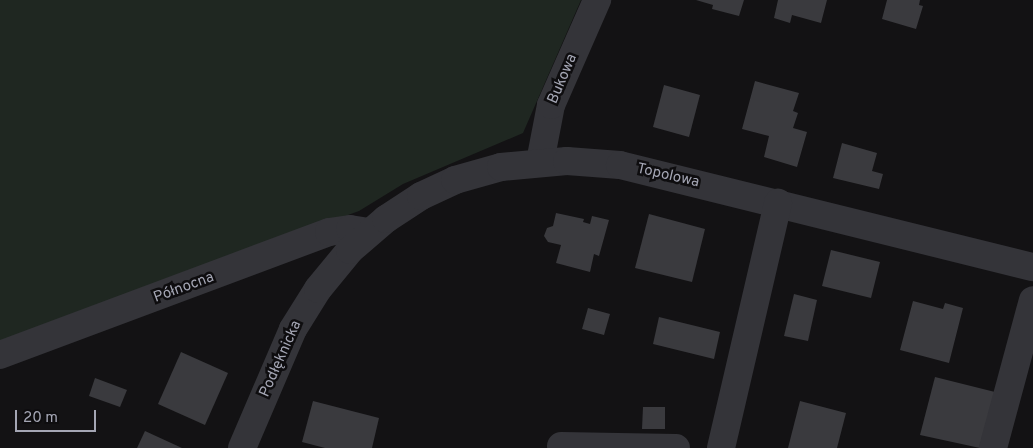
<!DOCTYPE html>
<meta charset="utf-8">
<style>
body{margin:0}
#map{position:relative;width:1033px;height:448px;overflow:hidden;background:#131214;font-family:Overpass,sans-serif}
div>[style]{position:absolute}
.green>*{inset:0;background:#1f2721}
.building>*{inset:0;background:#3a3a3e}
.minor>*{height:28px;margin:-14px;padding:0 14px;transform-origin:14px;border-radius:14px;background:#343439}
span{translate:-50% -50%;white-space:nowrap;text-align:center;line-height:1.15;-webkit-text-stroke:5px #0e0d0f;paint-order:stroke}
.street-label{font-size:15px;color:#a4a6b4}
.scale{position:absolute;left:15px;top:410px;width:81px;height:22px;box-sizing:border-box;border:2px solid #a4a6b4;border-top:0;padding-left:6px;font-size:15px;line-height:18px;white-space:nowrap;color:#a4a6b4;-webkit-text-stroke:4px #0e0d0f;paint-order:stroke}
</style>
<div id="map">
<div class="green">
<div style="clip-path:polygon(0 0,581px 0,523px 133px,403px 184px,359px 211px,0 342px)"></div>
</div>
<div class="building">
<div style="clip-path:polygon(696px 0,744px 0,739px 16px,712px 9px,713px 5px)"></div>
<div style="clip-path:polygon(778px 0,827px 0,821px 23px,792px 15px,790px 23px,774px 18px)"></div>
<div style="clip-path:polygon(887px 0,920px 0,919px 5px,923px 6px,916px 29px,882px 19px)"></div>
<div style="clip-path:polygon(755px 81px,799px 93px,793px 111px,798px 113px,793px 128px,807px 132px,797px 167px,764px 157px,769px 136px,742px 129px)"></div>
<div style="clip-path:polygon(664px 85px,700px 95px,689px 137px,653px 127px)"></div>
<div style="clip-path:polygon(842px 143px,877px 153px,872px 171px,883px 174px,879px 189px,833px 178px)"></div>
<div style="clip-path:polygon(556px 213px,584px 219px,583px 222px,590px 224px,592px 216px,609px 220px,599px 256px,594px 254px,590px 272px,556px 263px,561px 245px,548px 242px,544px 236px,547px 228px,553px 226px)"></div>
<div style="clip-path:polygon(649px 214px,705px 229px,692px 282px,635px 268px)"></div>
<div style="clip-path:polygon(831px 250px,880px 262px,871px 298px,822px 286px)"></div>
<div style="clip-path:polygon(794px 294px,817px 300px,808px 341px,784px 336px)"></div>
<div style="clip-path:polygon(913px 301px,943px 309px,945px 303px,963px 308px,949px 363px,900px 350px)"></div>
<div style="clip-path:polygon(588px 308px,610px 314px,604px 335px,582px 329px)"></div>
<div style="clip-path:polygon(659px 317px,720px 332px,714px 359px,653px 344px)"></div>
<div style="clip-path:polygon(181px 352px,228px 373px,205px 425px,158px 404px)"></div>
<div style="clip-path:polygon(935px 377px,995px 392px,980px 448px,920px 435px)"></div>
<div style="clip-path:polygon(95px 378px,127px 390px,120px 407px,89px 396px)"></div>
<div style="clip-path:polygon(313px 401px,379px 418px,372px 448px,325px 448px,302px 442px)"></div>
<div style="clip-path:polygon(800px 401px,846px 413px,837px 448px,788px 448px)"></div>
<div style="clip-path:polygon(643px 407px,665px 407px,665px 429px,642px 429px)"></div>
<div style="clip-path:polygon(145px 431px,182px 448px,137px 448px)"></div>
</div>
<div class="minor">
<div style="left:540px;top:162px;width:58px;rotate:-79.1deg"></div>
<div style="left:551px;top:105px;width:115px;rotate:-66.3deg"></div>
<div style="left:0;top:355px;width:351px;rotate:-20.5deg"></div>
<div style="left:329px;top:232px;width:21px;rotate:-8deg"></div>
<div style="left:350px;top:229px;width:19px;rotate:9deg"></div>
<div style="left:561px;top:446px;width:115px;rotate:1deg"></div>
<div style="left:242px;top:448px;width:129px;rotate:-66.8deg"></div>
<div style="left:293px;top:329px;width:47px;rotate:-58deg"></div>
<div style="left:318px;top:289px;width:50px;rotate:-50.6deg"></div>
<div style="left:350px;top:250px;width:48px;rotate:-40.7deg"></div>
<div style="left:386px;top:219px;width:42px;rotate:-33.3deg"></div>
<div style="left:421px;top:196px;width:38px;rotate:-25deg"></div>
<div style="left:455px;top:180px;width:48px;rotate:-15.8deg"></div>
<div style="left:501px;top:167px;width:66px;rotate:-5.2deg"></div>
<div style="left:567px;top:161px;width:53px;rotate:4.3deg"></div>
<div style="left:620px;top:165px;width:425px;rotate:13.9deg"></div>
<div style="left:721px;top:448px;width:252px;rotate:-76.9deg"></div>
<div style="left:993px;top:448px;width:153px;rotate:-74.9deg"></div>
</div>
<div class="street-label">
<span style="left:563px;top:79px;rotate:-67deg">Bukowa</span>
<span style="left:668px;top:176px;rotate:13deg">Topolowa</span>
<span style="left:184px;top:288px;rotate:-20deg">Północna</span>
<span style="left:281px;top:359px;rotate:-66deg">Podłęknicka</span>
</div>
<div class="scale">20 m</div>
</div>
